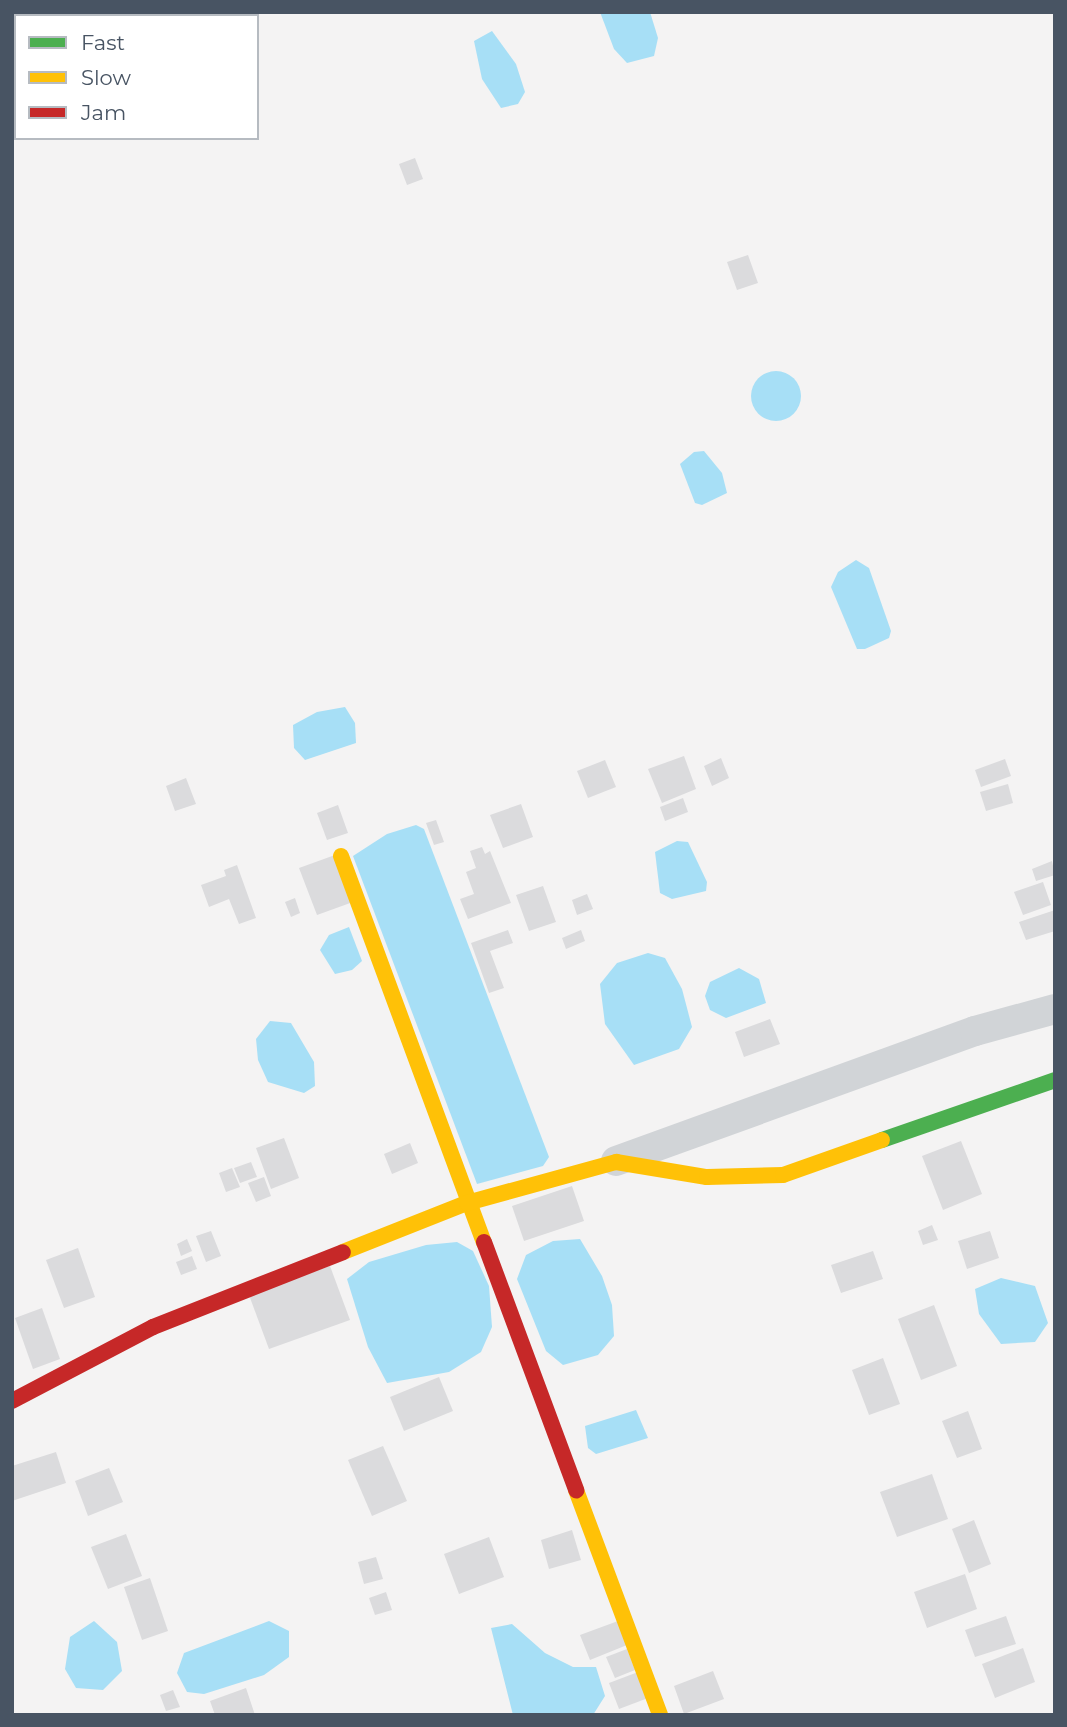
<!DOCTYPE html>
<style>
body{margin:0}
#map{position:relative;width:1067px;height:1727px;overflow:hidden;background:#f4f3f3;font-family:Montserrat,sans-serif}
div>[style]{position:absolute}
.water>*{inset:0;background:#a7dff6}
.round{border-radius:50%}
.building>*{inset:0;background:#dbdbdd}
.street>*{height:30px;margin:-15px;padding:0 15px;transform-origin:15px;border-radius:15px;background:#d1d4d7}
.fast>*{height:16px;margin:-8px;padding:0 8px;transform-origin:8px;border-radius:8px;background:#4caf50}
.slow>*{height:16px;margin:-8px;padding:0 8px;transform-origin:8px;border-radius:8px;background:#ffc107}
.jam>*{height:16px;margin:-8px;padding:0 8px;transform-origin:8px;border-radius:8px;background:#c62828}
span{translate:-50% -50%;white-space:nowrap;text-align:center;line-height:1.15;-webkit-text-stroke:5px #fff;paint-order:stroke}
.frame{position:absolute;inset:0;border:14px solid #485463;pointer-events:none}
.legend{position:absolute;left:14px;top:14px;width:245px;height:126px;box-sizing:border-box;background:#fff;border:2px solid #b6bbc1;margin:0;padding:9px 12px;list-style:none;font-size:21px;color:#485463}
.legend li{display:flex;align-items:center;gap:14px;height:35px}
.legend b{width:35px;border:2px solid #b6bbc1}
</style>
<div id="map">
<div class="water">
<div style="clip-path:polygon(600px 12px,650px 12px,658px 38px,654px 56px,627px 63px,614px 49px)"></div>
<div style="clip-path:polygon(492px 31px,516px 64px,525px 92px,518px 104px,501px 108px,482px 79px,474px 41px)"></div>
<div class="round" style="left:751px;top:371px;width:50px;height:50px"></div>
<div style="clip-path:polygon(704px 451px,722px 473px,727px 493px,702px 505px,695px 503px,680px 464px,694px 452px)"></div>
<div style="clip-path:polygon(856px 560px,869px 568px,891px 631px,889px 638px,865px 649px,857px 649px,831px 587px,838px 572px)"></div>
<div style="clip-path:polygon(345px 707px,355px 723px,356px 743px,305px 760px,294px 748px,293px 725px,317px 712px)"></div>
<div style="clip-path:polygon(416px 825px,424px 829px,549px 1157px,543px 1166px,477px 1184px,353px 856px,387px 834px)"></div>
<div style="clip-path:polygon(677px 841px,688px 842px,707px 882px,706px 891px,672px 899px,660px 893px,655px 852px)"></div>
<div style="clip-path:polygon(349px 927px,362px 961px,352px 970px,335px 974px,320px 950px,329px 935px)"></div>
<div style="clip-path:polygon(648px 953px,665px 958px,682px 989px,692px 1027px,679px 1049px,634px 1065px,605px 1024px,600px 984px,617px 963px)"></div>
<div style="clip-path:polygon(739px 968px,759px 979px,766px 1003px,726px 1018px,710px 1010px,705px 996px,710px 982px)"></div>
<div style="clip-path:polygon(270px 1021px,291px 1023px,314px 1062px,315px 1086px,304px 1093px,268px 1082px,258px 1060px,256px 1039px)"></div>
<div style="clip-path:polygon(580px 1239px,602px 1276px,612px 1305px,614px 1336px,598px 1355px,563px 1365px,546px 1351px,517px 1279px,526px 1255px,553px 1241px)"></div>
<div style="clip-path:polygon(457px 1242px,473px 1251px,489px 1286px,492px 1327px,481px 1352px,449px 1372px,387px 1383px,368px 1347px,347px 1279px,369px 1262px,426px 1245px)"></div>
<div style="clip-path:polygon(1001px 1278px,1035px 1286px,1048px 1323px,1035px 1342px,1001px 1344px,979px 1314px,975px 1289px)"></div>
<div style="clip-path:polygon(636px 1410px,648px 1438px,596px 1454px,588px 1448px,585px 1426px)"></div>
<div style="clip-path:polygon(94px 1621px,117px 1642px,122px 1671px,103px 1690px,76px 1688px,65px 1669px,70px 1637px)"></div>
<div style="clip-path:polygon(269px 1621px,289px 1631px,289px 1657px,264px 1675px,204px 1694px,187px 1692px,177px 1673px,184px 1653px)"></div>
<div style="clip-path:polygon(512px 1624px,545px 1653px,573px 1667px,596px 1667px,605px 1696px,593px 1715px,513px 1715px,491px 1628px)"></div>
</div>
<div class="building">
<div style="clip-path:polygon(415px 158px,423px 179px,407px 185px,399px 164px)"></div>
<div style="clip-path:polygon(748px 255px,758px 283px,737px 290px,727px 262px)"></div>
<div style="clip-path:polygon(684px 756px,696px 789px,662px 803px,648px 769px)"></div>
<div style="clip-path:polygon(721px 758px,729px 778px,712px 786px,704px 766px)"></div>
<div style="clip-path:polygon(1005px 759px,1011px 776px,981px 787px,975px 770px)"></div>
<div style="clip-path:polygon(605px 760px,616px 787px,588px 798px,577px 771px)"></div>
<div style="clip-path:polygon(186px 778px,196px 804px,175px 811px,166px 786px)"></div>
<div style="clip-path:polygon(1008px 784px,1013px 803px,986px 811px,980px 792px)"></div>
<div style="clip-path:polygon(683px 798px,688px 812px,665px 821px,660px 807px)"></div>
<div style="clip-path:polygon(521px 804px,533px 837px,503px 848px,490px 815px)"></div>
<div style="clip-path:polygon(338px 805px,348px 833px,327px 840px,317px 813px)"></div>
<div style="clip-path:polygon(436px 820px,444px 842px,434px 845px,426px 823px)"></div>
<div style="clip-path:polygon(482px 847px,485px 854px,490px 851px,511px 903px,468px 919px,460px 899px,474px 894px,466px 872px,476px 868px,470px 851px)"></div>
<div style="clip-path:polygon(335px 855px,353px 902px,317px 915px,299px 868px)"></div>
<div style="clip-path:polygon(1052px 861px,1055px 875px,1036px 881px,1032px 869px)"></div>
<div style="clip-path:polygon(237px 865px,256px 918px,239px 924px,229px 899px,209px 907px,201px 885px,226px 876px,224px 870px)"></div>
<div style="clip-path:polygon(1043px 882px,1051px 905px,1023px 915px,1014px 892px)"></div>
<div style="clip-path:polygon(543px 886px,556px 922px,529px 931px,516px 895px)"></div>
<div style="clip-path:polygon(587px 894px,593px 909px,577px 915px,572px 900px)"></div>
<div style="clip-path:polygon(295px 898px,300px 913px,291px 917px,285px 902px)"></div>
<div style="clip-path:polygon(1055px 910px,1055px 931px,1026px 940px,1019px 922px)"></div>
<div style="clip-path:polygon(508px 930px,513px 943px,490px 951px,504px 988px,489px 993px,471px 943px)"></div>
<div style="clip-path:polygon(581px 930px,585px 941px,566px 949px,562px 938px)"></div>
<div style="clip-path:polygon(770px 1019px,780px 1044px,744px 1057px,735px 1032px)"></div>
<div style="clip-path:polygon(284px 1138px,299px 1178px,271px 1189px,256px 1148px)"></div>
<div style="clip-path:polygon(961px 1141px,982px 1194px,943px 1210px,922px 1156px)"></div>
<div style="clip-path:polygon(410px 1143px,418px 1163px,392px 1174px,384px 1154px)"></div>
<div style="clip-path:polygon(251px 1162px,257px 1177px,240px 1183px,234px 1168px)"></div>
<div style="clip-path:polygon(232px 1168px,240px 1187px,226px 1192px,219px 1173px)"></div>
<div style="clip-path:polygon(264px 1177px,271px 1196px,256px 1202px,248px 1183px)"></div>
<div style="clip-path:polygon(572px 1186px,584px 1221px,524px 1241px,512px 1206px)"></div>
<div style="clip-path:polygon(932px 1225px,938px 1240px,923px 1245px,918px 1231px)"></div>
<div style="clip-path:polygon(211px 1231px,221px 1256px,206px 1262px,196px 1236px)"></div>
<div style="clip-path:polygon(990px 1231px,999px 1258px,967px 1269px,958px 1241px)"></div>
<div style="clip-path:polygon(187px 1239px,192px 1251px,181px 1256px,177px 1244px)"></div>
<div style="clip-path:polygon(78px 1248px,95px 1297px,64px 1308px,46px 1260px)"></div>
<div style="clip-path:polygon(873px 1251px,883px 1279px,841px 1293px,831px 1265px)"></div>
<div style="clip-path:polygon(192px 1256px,197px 1269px,181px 1275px,176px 1262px)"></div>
<div style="clip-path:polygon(330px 1266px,350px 1320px,269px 1349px,249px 1295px)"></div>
<div style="clip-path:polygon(934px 1305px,957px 1366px,921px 1380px,898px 1319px)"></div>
<div style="clip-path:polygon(42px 1308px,60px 1359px,33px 1369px,15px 1318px)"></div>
<div style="clip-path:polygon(883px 1358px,900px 1404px,869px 1415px,852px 1370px)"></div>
<div style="clip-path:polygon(439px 1377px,453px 1411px,404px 1431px,390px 1397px)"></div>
<div style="clip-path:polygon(968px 1411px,982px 1449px,957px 1458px,942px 1421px)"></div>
<div style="clip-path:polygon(383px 1446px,407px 1501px,372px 1516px,348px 1460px)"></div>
<div style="clip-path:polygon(56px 1452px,66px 1483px,12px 1501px,12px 1466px)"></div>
<div style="clip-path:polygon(109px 1468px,123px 1502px,88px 1516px,75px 1481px)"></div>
<div style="clip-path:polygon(932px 1474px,948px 1519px,897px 1537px,880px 1492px)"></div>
<div style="clip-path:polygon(974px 1520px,991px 1564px,969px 1573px,952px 1529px)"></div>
<div style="clip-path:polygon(572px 1530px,581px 1560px,549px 1569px,541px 1540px)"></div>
<div style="clip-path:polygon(126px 1534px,142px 1576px,108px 1589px,91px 1547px)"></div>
<div style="clip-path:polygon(489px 1537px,504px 1577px,459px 1594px,444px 1554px)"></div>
<div style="clip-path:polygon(376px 1557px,383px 1579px,364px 1584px,358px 1562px)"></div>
<div style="clip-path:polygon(965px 1574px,977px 1609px,927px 1628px,914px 1592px)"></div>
<div style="clip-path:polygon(150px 1578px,168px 1631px,142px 1640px,124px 1587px)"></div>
<div style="clip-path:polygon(386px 1592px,392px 1610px,375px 1615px,369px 1598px)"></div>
<div style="clip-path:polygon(1006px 1616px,1016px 1644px,975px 1657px,965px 1630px)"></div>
<div style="clip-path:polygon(618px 1621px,627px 1645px,590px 1660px,580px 1635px)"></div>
<div style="clip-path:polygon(1023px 1648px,1035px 1682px,995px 1698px,982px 1664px)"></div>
<div style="clip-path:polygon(627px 1649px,635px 1670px,615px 1678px,606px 1657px)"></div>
<div style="clip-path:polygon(646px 1669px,656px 1695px,619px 1709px,609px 1683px)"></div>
<div style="clip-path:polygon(713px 1671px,724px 1699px,684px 1714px,674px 1686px)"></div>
<div style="clip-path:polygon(246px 1688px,255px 1715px,215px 1715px,210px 1701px)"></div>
<div style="clip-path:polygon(173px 1690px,180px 1707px,166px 1711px,160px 1695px)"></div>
</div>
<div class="street">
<div style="left:616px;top:1161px;width:382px;rotate:-19.9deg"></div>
<div style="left:975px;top:1031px;width:83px;rotate:-15.4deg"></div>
</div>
<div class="fast">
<div style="left:882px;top:1140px;width:183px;rotate:-19.1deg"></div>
</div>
<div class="slow">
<div style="left:341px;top:856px;width:412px;rotate:69.7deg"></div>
<div style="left:343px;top:1252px;width:133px;rotate:-21.6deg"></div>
<div style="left:467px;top:1203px;width:155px;rotate:-15.4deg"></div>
<div style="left:616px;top:1162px;width:92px;rotate:9.4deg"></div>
<div style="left:707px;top:1177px;width:76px;rotate:-1.5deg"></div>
<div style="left:783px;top:1175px;width:105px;rotate:-19.5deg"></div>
<div style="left:576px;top:1490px;width:240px;rotate:69.5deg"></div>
</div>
<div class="jam">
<div style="left:484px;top:1242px;width:265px;rotate:69.6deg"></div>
<div style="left:12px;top:1401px;width:159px;rotate:-27.7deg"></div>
<div style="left:153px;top:1327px;width:204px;rotate:-21.5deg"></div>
</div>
<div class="frame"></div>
<ul class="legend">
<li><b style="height:9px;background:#4caf50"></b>Fast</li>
<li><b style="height:9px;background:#ffc107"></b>Slow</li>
<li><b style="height:9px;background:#c62828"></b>Jam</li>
</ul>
</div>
